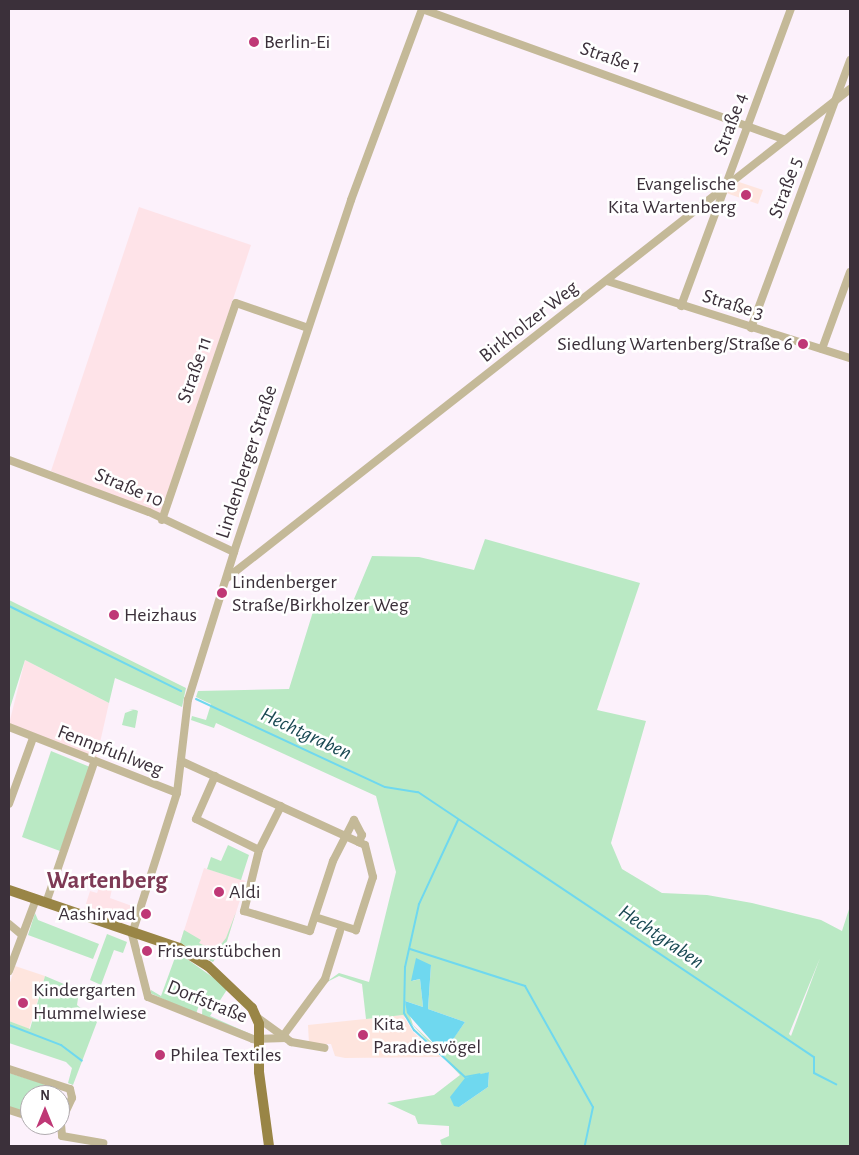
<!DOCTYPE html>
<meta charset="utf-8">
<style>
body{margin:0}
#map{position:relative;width:859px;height:1155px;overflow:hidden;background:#fcf1fb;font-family:"Alegreya Sans",sans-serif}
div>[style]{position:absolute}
.commercial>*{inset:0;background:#fee3e8}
.education>*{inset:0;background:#fee5de}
.green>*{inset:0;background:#bae9c4}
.water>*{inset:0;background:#6fd8ef}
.stream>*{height:2px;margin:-1px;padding:0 1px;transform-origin:1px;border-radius:1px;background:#6fd8ef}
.minor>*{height:8px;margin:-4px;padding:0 4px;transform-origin:4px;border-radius:4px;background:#c4b998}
.major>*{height:10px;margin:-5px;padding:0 5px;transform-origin:5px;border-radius:5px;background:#998546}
.dots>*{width:14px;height:14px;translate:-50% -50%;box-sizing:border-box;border:2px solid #fff;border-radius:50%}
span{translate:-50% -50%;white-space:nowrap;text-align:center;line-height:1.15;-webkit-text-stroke:5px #fff;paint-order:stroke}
.poi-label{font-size:20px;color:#3b303a}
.left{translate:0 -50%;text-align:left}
.right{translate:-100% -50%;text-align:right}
.street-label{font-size:20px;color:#3b303a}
.water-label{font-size:21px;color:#1a4953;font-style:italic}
.district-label{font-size:25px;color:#7e3a55;font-weight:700}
.frame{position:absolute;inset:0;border:10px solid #3b303a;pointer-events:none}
.north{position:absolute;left:20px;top:1085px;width:50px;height:50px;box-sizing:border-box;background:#fff;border:1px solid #b1acb0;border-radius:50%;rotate:0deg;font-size:14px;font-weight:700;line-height:20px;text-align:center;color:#3b303a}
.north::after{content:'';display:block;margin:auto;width:18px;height:22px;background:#bf3876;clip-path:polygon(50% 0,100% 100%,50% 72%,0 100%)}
</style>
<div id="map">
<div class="commercial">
<div style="clip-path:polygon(139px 207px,251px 245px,161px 516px,51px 471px)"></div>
<div style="clip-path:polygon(25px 660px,109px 703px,96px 760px,9px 724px)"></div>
<div style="clip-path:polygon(204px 868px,246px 881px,227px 941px,213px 962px,180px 943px)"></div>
<div style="clip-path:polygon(100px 885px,112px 889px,110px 898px,132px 906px,125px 923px,83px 913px,90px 891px,97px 893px)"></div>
</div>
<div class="education">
<div style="clip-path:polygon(739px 182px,763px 190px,758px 204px,726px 193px)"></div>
<div style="clip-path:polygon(15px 966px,45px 976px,29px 1029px,9px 1021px,9px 986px)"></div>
<div style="clip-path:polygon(403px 1015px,413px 1032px,441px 1057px,345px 1058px,335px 1056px,331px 1044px,309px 1044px,308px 1025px)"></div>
</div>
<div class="green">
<div style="clip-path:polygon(evenodd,485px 539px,640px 583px,597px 710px,646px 721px,611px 843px,622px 869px,662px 893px,707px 895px,752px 903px,821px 920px,842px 931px,850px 906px,850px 1146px,442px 1146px,440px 1140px,449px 1136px,449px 1126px,418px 1124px,415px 1116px,387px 1103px,434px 1095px,460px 1075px,403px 1015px,366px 1019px,362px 984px,339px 976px,325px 983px,339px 973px,369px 982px,396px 872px,376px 796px,216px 723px,214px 728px,191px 720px,192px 716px,206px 720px,211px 704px,196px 697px,198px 691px,289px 689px,316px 602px,349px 611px,372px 556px,419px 557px,474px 570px,485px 539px,820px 958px,791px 1036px,789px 1034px,820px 958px,485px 539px,431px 965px,428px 1009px,465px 1022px,443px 1053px,413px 1025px,405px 1001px,423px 1007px,420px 979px,412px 981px,431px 965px,485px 539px,489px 1072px,488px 1087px,459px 1107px,468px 1079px,489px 1072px)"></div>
<div style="clip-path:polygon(9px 600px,186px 688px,182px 707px,115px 678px,109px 703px,25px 660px,9px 711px)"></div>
<div style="clip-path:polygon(129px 709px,136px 710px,138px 711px,135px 728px,122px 725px,125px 713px,133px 710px)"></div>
<div style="clip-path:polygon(51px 751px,90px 767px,60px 851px,22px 837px)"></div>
<div style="clip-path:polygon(228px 845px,249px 855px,241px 880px,207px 869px,211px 857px,221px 861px)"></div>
<div style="clip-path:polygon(236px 912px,227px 941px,213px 962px,209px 960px,226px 938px)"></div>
<div style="clip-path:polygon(35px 913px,38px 920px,99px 944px,93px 959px,28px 935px)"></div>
<div style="clip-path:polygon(184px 930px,201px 940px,199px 943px,207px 947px,205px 956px,180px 943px)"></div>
<div style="clip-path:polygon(107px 934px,127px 942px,123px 953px,114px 950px,101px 985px,90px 980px)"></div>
<div style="clip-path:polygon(177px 952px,228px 988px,210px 1016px,255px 1036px,202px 1016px,203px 993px,196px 1014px,150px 993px,151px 990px,161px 996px)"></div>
<div style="clip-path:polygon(45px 976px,71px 987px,80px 985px,77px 1005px,97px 1022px,73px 1085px,68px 1083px,72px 1068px,66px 1062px,9px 1043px,9px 1021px,30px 1029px)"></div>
<div style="clip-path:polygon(9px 1073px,44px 1084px,40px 1095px,30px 1095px,30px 1114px,9px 1108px)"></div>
</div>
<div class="water">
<div style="clip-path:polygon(416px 958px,431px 965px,428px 1009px,465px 1022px,443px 1054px,407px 1013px,405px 1001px,423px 1007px,420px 979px,411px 981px)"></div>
<div style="clip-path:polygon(489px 1072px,488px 1087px,459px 1107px,454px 1106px,450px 1097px,465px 1078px)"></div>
</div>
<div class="stream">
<div style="left:9px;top:606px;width:192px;rotate:26.3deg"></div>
<div style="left:196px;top:699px;width:208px;rotate:25deg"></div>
<div style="left:385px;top:787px;width:33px;rotate:9deg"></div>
<div style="left:418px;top:792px;width:476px;rotate:33.8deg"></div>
<div style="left:814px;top:1057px;width:16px;rotate:90deg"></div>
<div style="left:814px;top:1073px;width:25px;rotate:27deg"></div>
<div style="left:458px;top:820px;width:93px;rotate:114.9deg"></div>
<div style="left:419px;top:904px;width:65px;rotate:102.5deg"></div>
<div style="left:405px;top:967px;width:46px;rotate:91.2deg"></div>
<div style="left:404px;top:1013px;width:20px;rotate:60deg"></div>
<div style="left:414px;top:1030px;width:69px;rotate:42.7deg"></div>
<div style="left:465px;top:1077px;width:15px;rotate:-11deg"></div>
<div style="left:410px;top:949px;width:121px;rotate:17.8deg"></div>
<div style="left:525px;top:986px;width:139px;rotate:60.7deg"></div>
<div style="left:593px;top:1107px;width:40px;rotate:102deg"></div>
<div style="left:9px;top:1025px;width:56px;rotate:21deg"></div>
<div style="left:61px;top:1045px;width:26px;rotate:37deg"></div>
</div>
<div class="minor">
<div style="left:422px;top:9px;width:386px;rotate:19.8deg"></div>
<div style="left:607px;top:281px;width:255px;rotate:17.6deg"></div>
<div style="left:681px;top:306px;width:317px;rotate:-69.7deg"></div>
<div style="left:751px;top:328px;width:286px;rotate:-69.7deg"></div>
<div style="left:822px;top:349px;width:82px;rotate:-70deg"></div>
<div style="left:9px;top:460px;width:149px;rotate:20.4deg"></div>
<div style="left:149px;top:512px;width:94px;rotate:25.2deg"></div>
<div style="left:162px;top:520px;width:229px;rotate:-71.2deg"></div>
<div style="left:236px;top:303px;width:76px;rotate:19.1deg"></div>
<div style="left:227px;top:578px;width:792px;rotate:-38.13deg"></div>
<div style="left:9px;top:727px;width:180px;rotate:21.4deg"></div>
<div style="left:181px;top:761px;width:202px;rotate:24.5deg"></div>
<div style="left:365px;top:845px;width:33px;rotate:76deg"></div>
<div style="left:373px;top:877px;width:56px;rotate:107.8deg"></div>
<div style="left:356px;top:930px;width:43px;rotate:-162.4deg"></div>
<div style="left:215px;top:776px;width:47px;rotate:113.8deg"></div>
<div style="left:196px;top:819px;width:70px;rotate:26.2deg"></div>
<div style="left:9px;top:804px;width:70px;rotate:-70deg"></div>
<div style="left:281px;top:806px;width:49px;rotate:116.6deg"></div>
<div style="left:259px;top:850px;width:63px;rotate:103.8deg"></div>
<div style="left:244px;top:911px;width:69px;rotate:16.9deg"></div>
<div style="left:310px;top:931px;width:74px;rotate:-71.8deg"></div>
<div style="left:333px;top:861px;width:46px;rotate:-62.9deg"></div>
<div style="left:354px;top:820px;width:17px;rotate:62deg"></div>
<div style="left:362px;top:835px;width:8px;rotate:113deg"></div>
<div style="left:46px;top:903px;width:148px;rotate:-71.1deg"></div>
<div style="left:9px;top:924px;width:17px;rotate:40deg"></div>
<div style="left:9px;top:971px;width:77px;rotate:-69.4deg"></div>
<div style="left:258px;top:1018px;width:41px;rotate:36deg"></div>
<div style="left:291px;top:1042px;width:34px;rotate:10deg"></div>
<div style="left:283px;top:1036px;width:71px;rotate:-53.6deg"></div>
<div style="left:325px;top:979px;width:50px;rotate:-72.6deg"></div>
<div style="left:286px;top:1038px;width:33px;rotate:178deg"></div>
<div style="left:253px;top:1039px;width:113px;rotate:-158.2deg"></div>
<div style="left:148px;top:997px;width:65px;rotate:-104.3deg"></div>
<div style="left:132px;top:934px;width:148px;rotate:-72.3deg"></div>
<div style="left:177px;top:793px;width:94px;rotate:-83.3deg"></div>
<div style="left:188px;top:700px;width:155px;rotate:-72.7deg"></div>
<div style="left:234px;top:552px;width:371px;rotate:-71.6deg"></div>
<div style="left:351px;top:200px;width:204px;rotate:-69.6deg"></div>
<div style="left:9px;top:1069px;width:64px;rotate:18.2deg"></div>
<div style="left:70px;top:1089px;width:9px;rotate:77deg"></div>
<div style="left:72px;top:1098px;width:29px;rotate:115deg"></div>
<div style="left:9px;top:1110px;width:22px;rotate:18deg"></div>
<div style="left:61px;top:1124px;width:12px;rotate:85deg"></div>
<div style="left:62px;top:1136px;width:42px;rotate:9.7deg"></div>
</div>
<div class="major">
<div style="left:9px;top:890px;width:180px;rotate:18.8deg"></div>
<div style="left:179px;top:948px;width:34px;rotate:32deg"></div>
<div style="left:208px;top:966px;width:61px;rotate:43.7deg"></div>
<div style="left:252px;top:1008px;width:17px;rotate:66deg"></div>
<div style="left:259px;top:1024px;width:48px;rotate:90deg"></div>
<div style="left:259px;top:1072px;width:75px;rotate:82.3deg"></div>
</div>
<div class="dots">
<div style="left:254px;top:42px;background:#bf3876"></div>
<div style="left:746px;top:195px;background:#bf3876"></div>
<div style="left:803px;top:344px;background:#bf3876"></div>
<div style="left:222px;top:593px;background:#bf3876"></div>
<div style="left:114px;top:615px;background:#bf3876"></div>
<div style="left:219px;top:892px;background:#bf3876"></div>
<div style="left:146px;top:914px;background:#bf3876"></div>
<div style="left:147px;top:951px;background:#bf3876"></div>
<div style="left:23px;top:1003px;background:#bf3876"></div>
<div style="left:363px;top:1035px;background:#bf3876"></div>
<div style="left:160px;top:1055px;background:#bf3876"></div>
</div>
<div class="poi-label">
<span class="left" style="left:264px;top:42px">Berlin-Ei</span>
<span class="right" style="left:736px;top:196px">Evangelische<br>Kita Wartenberg</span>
<span class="right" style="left:793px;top:344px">Siedlung Wartenberg/Straße 6</span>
<span class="left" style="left:232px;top:594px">Lindenberger<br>Straße/Birkholzer Weg</span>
<span class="left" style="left:124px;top:615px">Heizhaus</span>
<span class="left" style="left:229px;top:892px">Aldi</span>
<span class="right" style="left:136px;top:914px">Aashirvad</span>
<span class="left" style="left:157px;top:951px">Friseurstübchen</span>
<span class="left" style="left:33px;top:1002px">Kindergarten<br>Hummelwiese</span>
<span class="left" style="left:373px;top:1036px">Kita<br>Paradiesvögel</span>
<span class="left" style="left:170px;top:1055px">Philea Textiles</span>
</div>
<div class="street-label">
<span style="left:610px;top:58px;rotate:19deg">Straße 1</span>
<span style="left:731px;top:124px;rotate:-70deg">Straße 4</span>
<span style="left:786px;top:188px;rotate:-70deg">Straße 5</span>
<span style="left:733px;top:305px;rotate:17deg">Straße 3</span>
<span style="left:529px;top:322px;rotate:-38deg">Birkholzer Weg</span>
<span style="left:195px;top:370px;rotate:-71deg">Straße 11</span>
<span style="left:247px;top:462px;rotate:-72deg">Lindenberger Straße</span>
<span style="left:129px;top:488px;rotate:23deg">Straße 10</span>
<span style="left:110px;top:751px;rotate:21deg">Fennpfuhlweg</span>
<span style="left:207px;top:1002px;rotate:22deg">Dorfstraße</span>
</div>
<div class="water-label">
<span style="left:306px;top:734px;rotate:25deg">Hechtgraben</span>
<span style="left:661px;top:937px;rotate:34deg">Hechtgraben</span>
</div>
<div class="district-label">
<span style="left:107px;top:881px">Wartenberg</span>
</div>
<div class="frame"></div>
<div class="north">N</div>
</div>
